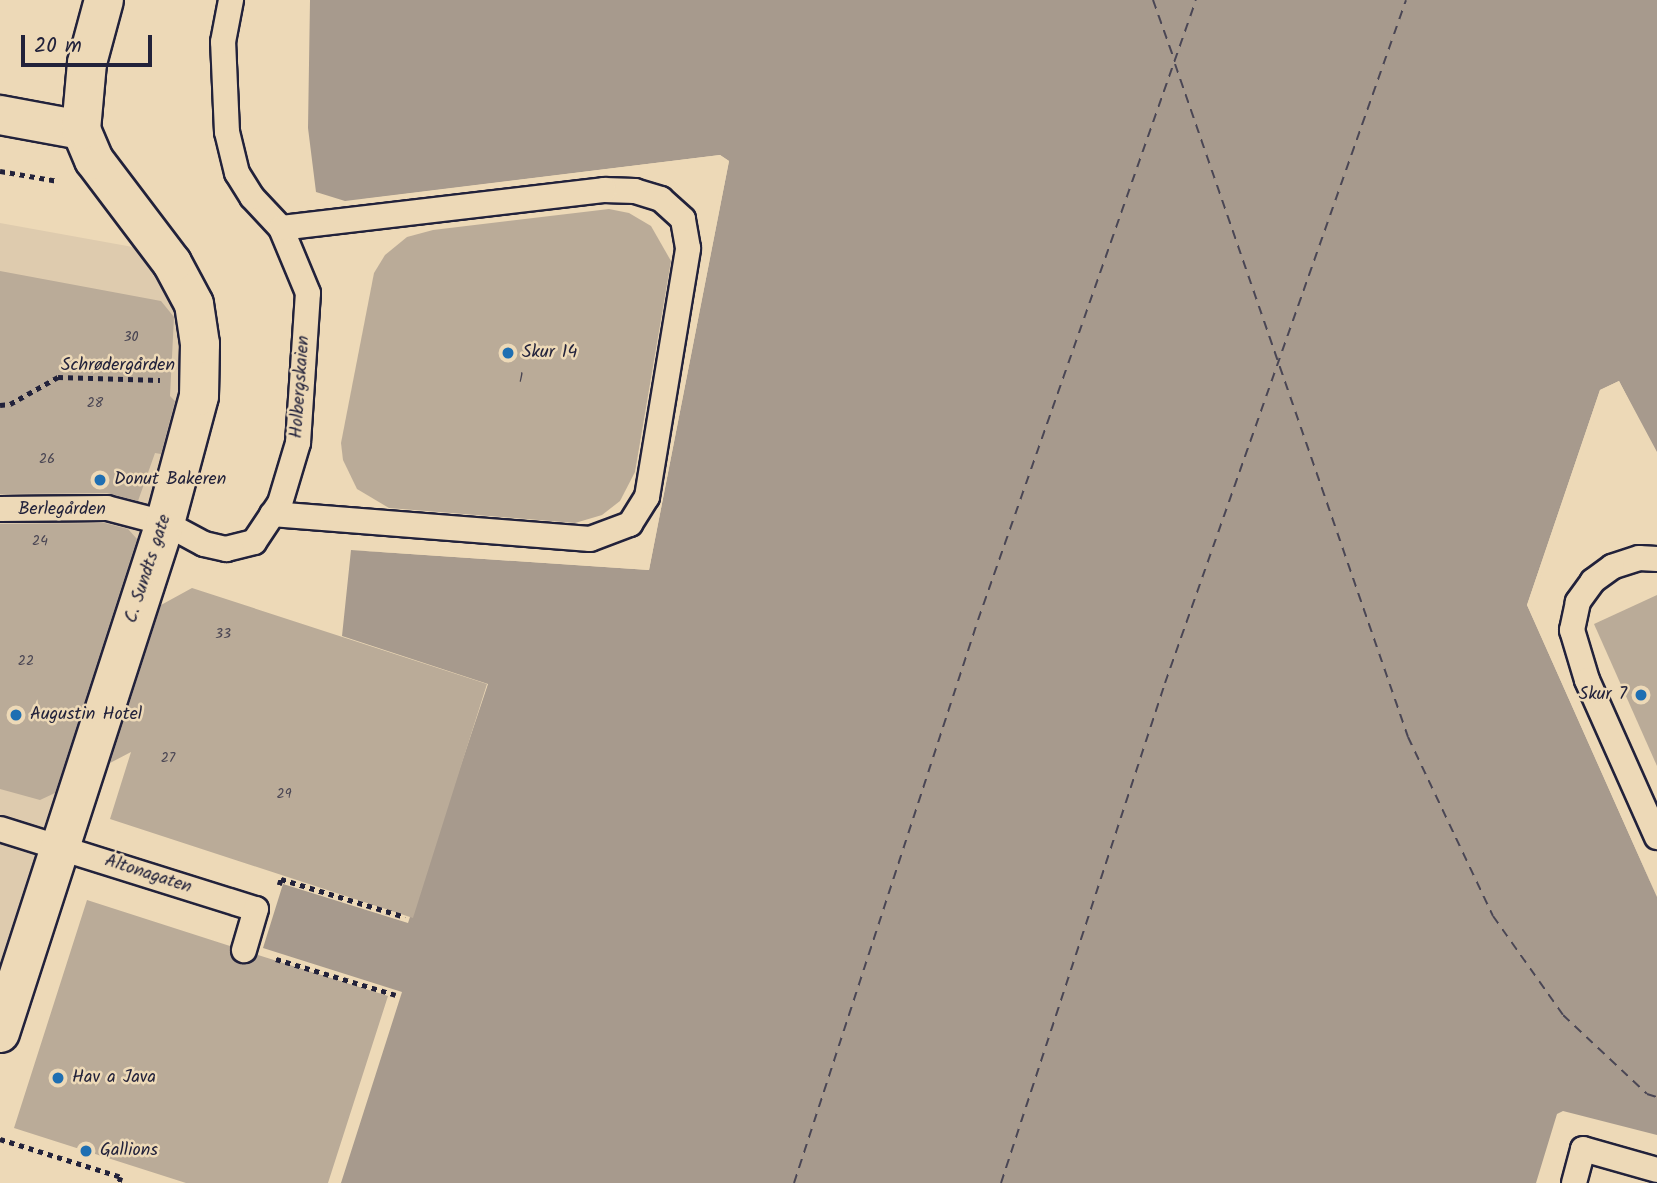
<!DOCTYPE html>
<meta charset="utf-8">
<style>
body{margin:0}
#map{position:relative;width:1657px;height:1183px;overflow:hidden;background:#edd9b7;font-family:Kalam,sans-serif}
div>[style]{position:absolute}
.built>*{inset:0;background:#decbae}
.water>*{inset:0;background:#a79a8d}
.pier>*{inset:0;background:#edd9b7}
.ferry>*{height:2px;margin-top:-1px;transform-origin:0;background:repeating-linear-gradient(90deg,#4a4654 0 9px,transparent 0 16px)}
.building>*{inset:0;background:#baab98}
.path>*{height:4.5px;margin-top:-2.25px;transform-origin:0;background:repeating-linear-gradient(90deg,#22223b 0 5px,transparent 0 10px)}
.roads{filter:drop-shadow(2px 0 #22223b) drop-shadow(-2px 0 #22223b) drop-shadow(0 2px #22223b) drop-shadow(0 -2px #22223b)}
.service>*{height:24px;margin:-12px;padding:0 12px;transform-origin:12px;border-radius:12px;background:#edd9b7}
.tertiary>*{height:38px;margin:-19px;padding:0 19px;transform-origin:19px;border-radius:19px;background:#edd9b7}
.secondary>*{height:38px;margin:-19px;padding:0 19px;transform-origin:19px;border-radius:19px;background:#edd9b7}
.dots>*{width:19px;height:19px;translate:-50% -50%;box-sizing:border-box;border:4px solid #edd9b7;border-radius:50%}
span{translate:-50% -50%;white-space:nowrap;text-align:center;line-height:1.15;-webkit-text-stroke:5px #edd9b7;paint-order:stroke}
.number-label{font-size:14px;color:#484452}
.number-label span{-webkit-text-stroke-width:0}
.poi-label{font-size:18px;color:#22223b}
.left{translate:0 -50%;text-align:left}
.right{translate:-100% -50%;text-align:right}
.street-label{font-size:18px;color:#22223b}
.scale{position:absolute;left:21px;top:35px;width:131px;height:32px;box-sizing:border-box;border:4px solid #22223b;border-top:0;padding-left:9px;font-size:21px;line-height:24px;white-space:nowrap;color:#22223b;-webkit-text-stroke:5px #edd9b7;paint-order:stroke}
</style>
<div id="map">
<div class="built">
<div style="clip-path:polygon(0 223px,166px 253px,204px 336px,0 997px)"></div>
</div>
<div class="water">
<div style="clip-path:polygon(310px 0,1657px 0,1657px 452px,1619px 381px,1600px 390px,1527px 605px,1657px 897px,1657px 1135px,1563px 1111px,1557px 1114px,1536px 1183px,341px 1183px,402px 992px,263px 948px,283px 884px,408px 923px,488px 684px,342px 636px,351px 550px,649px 570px,729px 161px,720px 155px,345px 201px,316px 192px,308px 128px)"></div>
</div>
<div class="pier">
<div style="clip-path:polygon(720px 155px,729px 161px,649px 570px,351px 550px,646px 566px,725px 163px,719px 158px,365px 202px,365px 199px)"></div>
<div style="clip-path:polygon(1619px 381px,1657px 455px,1617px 385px,1603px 392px,1531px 605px,1657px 897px,1527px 605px,1600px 390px)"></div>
</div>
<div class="ferry">
<div style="left:1153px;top:0;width:63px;rotate:70.4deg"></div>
<div style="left:1175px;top:64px;width:712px;rotate:70.9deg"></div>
<div style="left:1408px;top:737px;width:198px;rotate:64.6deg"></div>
<div style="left:1493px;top:916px;width:121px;rotate:54.7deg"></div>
<div style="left:1563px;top:1015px;width:115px;rotate:43.2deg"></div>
<div style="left:1647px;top:1094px;width:10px;rotate:17deg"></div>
<div style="left:794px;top:1183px;width:592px;rotate:-71.9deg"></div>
<div style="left:978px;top:620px;width:657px;rotate:-70.63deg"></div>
<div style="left:1001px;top:1183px;width:526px;rotate:-71.84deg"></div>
<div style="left:1165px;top:683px;width:724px;rotate:-70.56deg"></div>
</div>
<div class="building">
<div style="clip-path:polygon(609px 209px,629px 213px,651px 226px,671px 261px,635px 472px,620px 501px,602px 515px,575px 523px,389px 508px,357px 489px,343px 460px,341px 443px,374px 273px,385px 255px,407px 237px,433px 230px)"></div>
<div style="clip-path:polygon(0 271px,161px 301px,174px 317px,170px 396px,175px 401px,161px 454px,155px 453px,138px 501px,107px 493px,0 494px)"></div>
<div style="clip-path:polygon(105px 523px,128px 529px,137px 539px,55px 793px,40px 800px,0 789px,0 524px)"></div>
<div style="clip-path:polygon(192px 588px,487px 684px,413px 918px,110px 819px,131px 752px,110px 763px,161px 605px)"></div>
<div style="clip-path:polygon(1657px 595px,1657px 766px,1594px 624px)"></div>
<div style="clip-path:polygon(87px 900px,230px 946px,230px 954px,239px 964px,248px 964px,258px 955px,388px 996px,328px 1183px,186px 1183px,14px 1128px)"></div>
</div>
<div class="path">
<div style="left:0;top:171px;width:59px;rotate:9.8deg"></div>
<div style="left:0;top:405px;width:10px;rotate:-6deg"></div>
<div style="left:10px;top:404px;width:55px;rotate:-29.4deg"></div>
<div style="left:58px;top:377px;width:102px;rotate:1.7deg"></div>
<div style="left:279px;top:885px;width:6px;rotate:-72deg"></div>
<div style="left:281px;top:879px;width:130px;rotate:17deg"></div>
<div style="left:276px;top:959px;width:125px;rotate:16.7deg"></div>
<div style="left:0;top:1139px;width:127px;rotate:17.4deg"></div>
<div style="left:121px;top:1177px;width:6px;rotate:108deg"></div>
</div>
<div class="roads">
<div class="service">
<div style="left:0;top:509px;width:107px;rotate:-0.5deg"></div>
<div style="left:107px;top:508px;width:60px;rotate:14.5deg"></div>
<div style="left:165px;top:523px;width:44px;rotate:28.3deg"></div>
<div style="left:204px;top:544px;width:23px;rotate:13deg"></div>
<div style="left:226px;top:549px;width:29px;rotate:-14deg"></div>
<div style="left:254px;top:542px;width:47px;rotate:-56.3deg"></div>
<div style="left:280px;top:503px;width:63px;rotate:-73.3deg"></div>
<div style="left:298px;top:443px;width:150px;rotate:-86.2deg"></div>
<div style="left:308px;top:293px;width:70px;rotate:-112.6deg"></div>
<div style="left:281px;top:228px;width:42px;rotate:-133.1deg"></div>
<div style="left:252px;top:197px;width:28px;rotate:-122deg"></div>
<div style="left:237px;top:173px;width:42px;rotate:-103.7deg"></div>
<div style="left:227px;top:132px;width:90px;rotate:-92.5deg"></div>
<div style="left:223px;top:42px;width:43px;rotate:-79.2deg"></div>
<div style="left:272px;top:514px;width:319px;rotate:4.5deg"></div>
<div style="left:590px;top:539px;width:43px;rotate:-20.6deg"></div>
<div style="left:630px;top:524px;width:32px;rotate:-58deg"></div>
<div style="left:647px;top:497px;width:252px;rotate:-80.6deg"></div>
<div style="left:688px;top:248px;width:29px;rotate:-100deg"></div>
<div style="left:683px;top:219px;width:30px;rotate:-138deg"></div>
<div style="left:661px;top:199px;width:27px;rotate:-163deg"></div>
<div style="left:635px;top:191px;width:31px;rotate:-178deg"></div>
<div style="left:604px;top:190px;width:325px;rotate:173.3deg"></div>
<div style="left:1657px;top:559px;width:18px;rotate:-177deg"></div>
<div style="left:1639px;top:558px;width:28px;rotate:162deg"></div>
<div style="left:1612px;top:567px;width:24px;rotate:144deg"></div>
<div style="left:1593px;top:581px;width:26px;rotate:126deg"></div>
<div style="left:1578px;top:602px;width:29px;rotate:102deg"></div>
<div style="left:1572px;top:630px;width:52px;rotate:73.3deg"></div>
<div style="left:1587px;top:680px;width:172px;rotate:66deg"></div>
<div style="left:0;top:829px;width:268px;rotate:17.4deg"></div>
<div style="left:256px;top:909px;width:43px;rotate:106.3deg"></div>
<div style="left:1574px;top:1183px;width:35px;rotate:-75deg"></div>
<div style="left:1583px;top:1149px;width:77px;rotate:15.8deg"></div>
</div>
<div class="tertiary">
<div style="left:0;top:115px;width:82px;rotate:10.5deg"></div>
</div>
<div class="secondary">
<div style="left:0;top:1033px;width:536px;rotate:-72.07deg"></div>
<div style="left:165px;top:523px;width:131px;rotate:-75deg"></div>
<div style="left:199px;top:396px;width:52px;rotate:-88.9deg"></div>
<div style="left:200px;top:344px;width:40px;rotate:-98.5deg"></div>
<div style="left:194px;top:304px;width:47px;rotate:-118.2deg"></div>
<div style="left:172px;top:263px;width:129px;rotate:-127.1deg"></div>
<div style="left:94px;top:160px;width:33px;rotate:-113deg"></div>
<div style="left:81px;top:130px;width:67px;rotate:-84.9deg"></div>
<div style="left:87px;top:63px;width:65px;rotate:-74.9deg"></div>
</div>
</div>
<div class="dots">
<div style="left:508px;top:353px;background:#1f6fb2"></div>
<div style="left:100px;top:480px;background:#1f6fb2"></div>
<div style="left:1641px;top:695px;background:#1f6fb2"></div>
<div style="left:16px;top:715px;background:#1f6fb2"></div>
<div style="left:58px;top:1078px;background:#1f6fb2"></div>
<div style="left:86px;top:1151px;background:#1f6fb2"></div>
</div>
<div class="number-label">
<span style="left:131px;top:337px">30</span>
<span style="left:521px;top:378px">1</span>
<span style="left:95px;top:403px">28</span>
<span style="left:47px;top:459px">26</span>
<span style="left:40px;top:541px">24</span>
<span style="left:223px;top:634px">33</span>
<span style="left:26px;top:661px">22</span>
<span style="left:168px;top:758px">27</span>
<span style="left:284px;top:794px">29</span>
</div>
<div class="poi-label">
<span class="left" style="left:522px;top:353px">Skur 14</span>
<span class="left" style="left:114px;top:480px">Donut Bakeren</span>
<span class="right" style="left:1627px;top:695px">Skur 7</span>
<span class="left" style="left:30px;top:715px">Augustin Hotel</span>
<span class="left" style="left:72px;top:1078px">Hav a Java</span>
<span class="left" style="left:100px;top:1151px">Gallions</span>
</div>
<div class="street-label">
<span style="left:118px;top:366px">Schrødergården</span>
<span style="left:301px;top:387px;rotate:-86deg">Holbergskaien</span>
<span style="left:62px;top:510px">Berlegården</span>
<span style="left:149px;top:569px;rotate:-72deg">C. Sundts gate</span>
<span style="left:148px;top:875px;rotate:18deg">Altonagaten</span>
</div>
<div class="scale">20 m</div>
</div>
